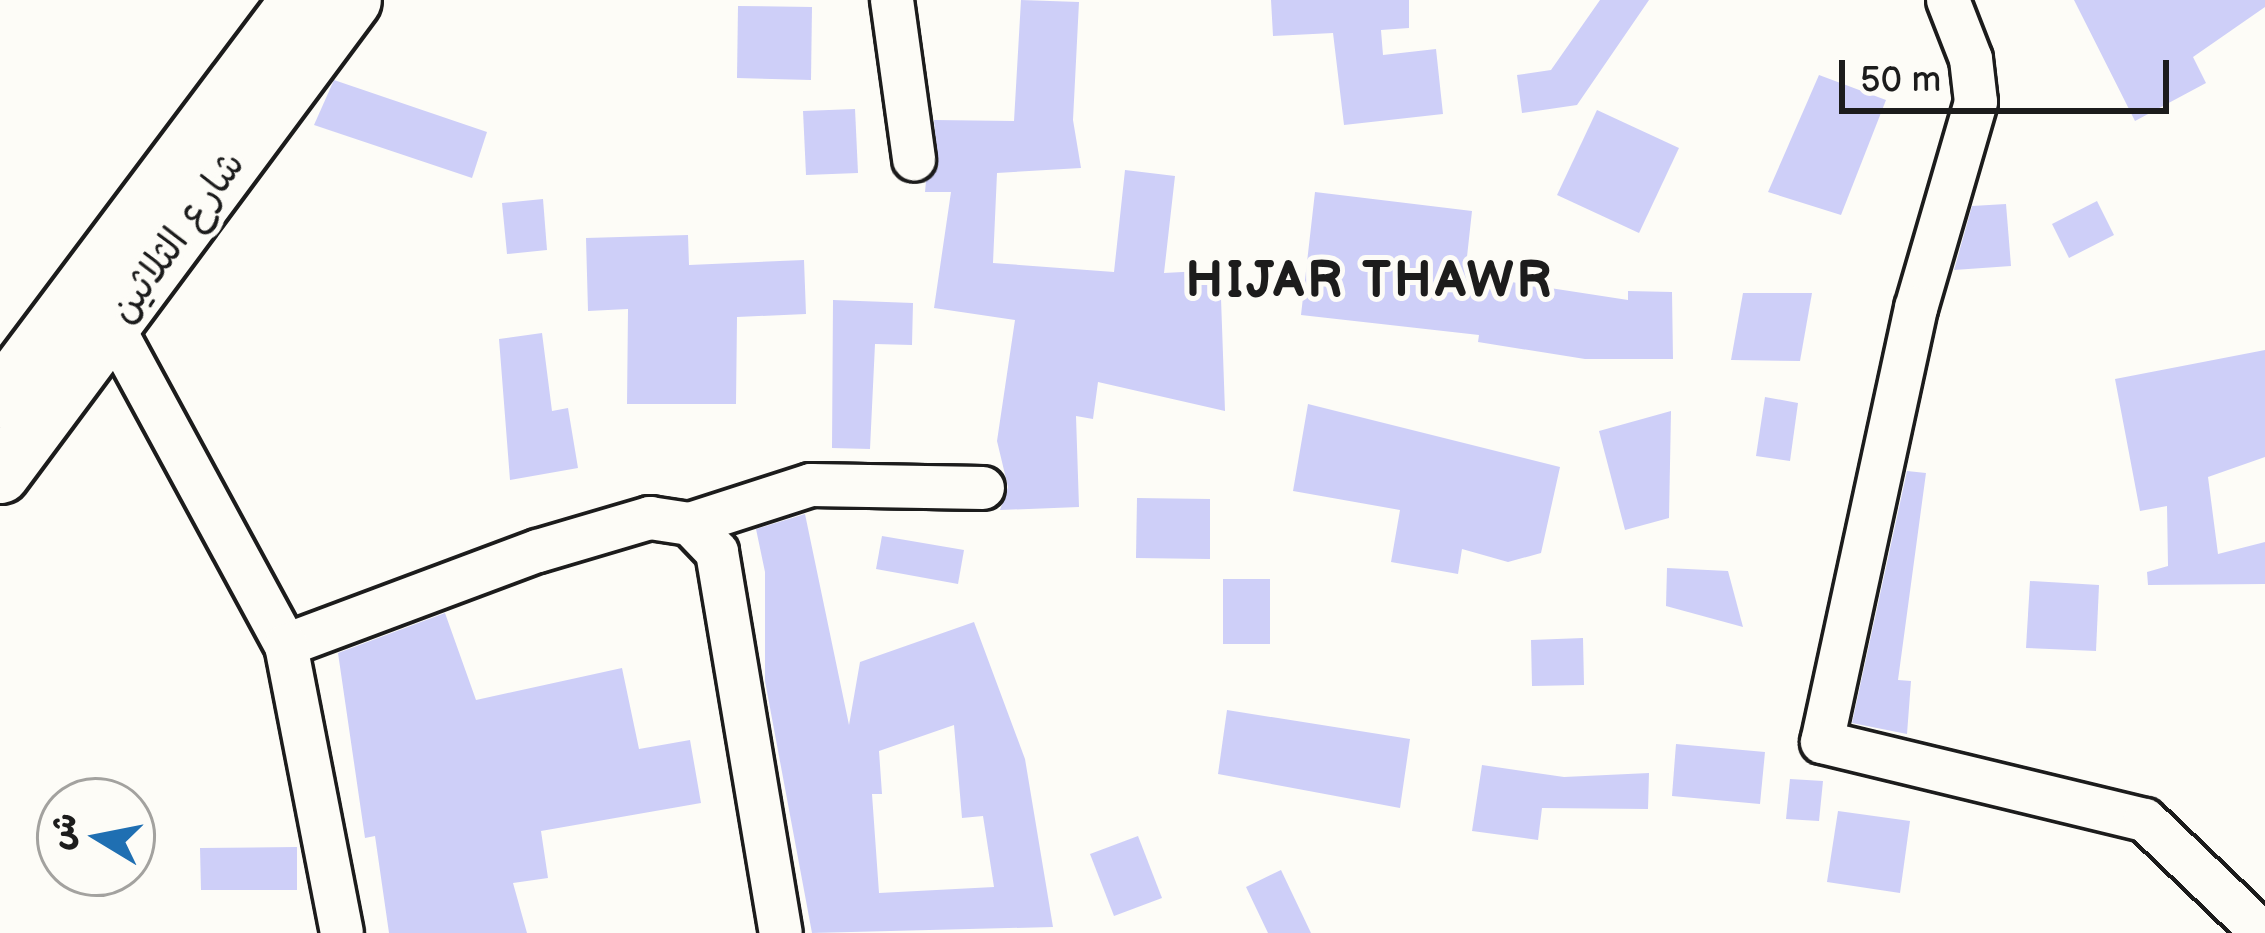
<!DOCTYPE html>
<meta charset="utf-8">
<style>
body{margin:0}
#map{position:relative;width:2265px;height:933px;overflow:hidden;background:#fdfcf7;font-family:"Balsamiq Sans","Playpen Sans Arabic",sans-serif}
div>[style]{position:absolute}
.building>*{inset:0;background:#cecff8}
.roads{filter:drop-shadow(3px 0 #1c1c1c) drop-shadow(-3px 0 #1c1c1c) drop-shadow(0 3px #1c1c1c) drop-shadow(0 -3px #1c1c1c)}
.street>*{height:42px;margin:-21px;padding:0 21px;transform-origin:21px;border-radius:21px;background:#fdfcf7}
.secondary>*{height:57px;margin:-28.5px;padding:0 28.5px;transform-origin:28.5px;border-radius:28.5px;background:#fdfcf7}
span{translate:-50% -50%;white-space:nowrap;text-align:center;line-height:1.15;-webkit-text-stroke:10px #fdfcf7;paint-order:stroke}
.street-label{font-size:39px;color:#1c1c1c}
.district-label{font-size:51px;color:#1c1c1c;font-weight:700;letter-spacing:3px}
.north{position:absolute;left:36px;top:777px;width:120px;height:120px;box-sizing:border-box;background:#fdfcf7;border:3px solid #a3a29f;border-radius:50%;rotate:280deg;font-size:33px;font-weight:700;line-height:48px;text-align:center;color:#1c1c1c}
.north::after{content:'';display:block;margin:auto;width:42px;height:54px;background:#1f6fb2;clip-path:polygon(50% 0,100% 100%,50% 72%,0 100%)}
.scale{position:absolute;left:1839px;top:60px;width:330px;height:54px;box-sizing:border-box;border:6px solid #1c1c1c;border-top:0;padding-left:15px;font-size:36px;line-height:42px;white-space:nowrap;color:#1c1c1c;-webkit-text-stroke:9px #fdfcf7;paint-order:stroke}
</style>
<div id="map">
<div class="building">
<div style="clip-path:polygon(1021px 0,1079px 2px,1073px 120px,1081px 168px,997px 173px,993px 263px,1114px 272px,1125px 170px,1175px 176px,1164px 273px,1220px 270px,1225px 411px,1098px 382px,1093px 419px,1076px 416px,1079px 507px,1000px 510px,1008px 487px,997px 441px,1015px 320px,934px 308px,951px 192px,925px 192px,926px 181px,938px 167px,934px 120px,1014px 121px)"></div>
<div style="clip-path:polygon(1271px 0,1409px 0,1409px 28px,1381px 30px,1383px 55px,1436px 49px,1443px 114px,1344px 125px,1333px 33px,1273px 36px)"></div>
<div style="clip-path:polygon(1600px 0,1649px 0,1577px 105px,1522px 113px,1517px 75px,1551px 70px)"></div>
<div style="clip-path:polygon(2074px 0,2265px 0,2265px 7px,2193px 57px,2206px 83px,2135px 121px)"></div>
<div style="clip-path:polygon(738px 6px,812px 7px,811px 80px,737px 78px)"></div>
<div style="clip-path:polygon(1819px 75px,1886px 100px,1841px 215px,1768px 192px)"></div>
<div style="clip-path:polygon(334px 80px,487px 132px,472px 178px,314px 125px)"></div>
<div style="clip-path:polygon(855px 109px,858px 173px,806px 175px,803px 111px)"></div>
<div style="clip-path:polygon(1597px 110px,1679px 148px,1639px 233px,1557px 195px)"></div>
<div style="clip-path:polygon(1315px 192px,1472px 211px,1465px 275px,1628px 300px,1628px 291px,1672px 292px,1673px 359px,1585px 359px,1478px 342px,1479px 335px,1301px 315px)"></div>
<div style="clip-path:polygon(543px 199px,547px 250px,507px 254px,502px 203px)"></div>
<div style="clip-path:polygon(2097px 201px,2114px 235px,2069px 258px,2052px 224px)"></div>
<div style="clip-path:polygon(2006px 204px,2011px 266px,1954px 270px,1972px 206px)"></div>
<div style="clip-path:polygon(688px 235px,689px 265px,804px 260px,806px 314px,737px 317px,736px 404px,627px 404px,628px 309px,588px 311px,586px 238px)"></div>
<div style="clip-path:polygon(1743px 293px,1812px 293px,1800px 361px,1731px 360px)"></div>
<div style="clip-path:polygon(833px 300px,913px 303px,912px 345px,875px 344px,870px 449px,832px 448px)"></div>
<div style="clip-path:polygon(542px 333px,552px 411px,568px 408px,578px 468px,510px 480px,499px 339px)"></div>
<div style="clip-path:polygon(2265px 350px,2265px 457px,2208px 477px,2218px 554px,2265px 542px,2265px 584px,2148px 585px,2147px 572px,2168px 566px,2167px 506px,2140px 511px,2115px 379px)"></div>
<div style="clip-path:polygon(1765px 397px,1798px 403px,1790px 461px,1756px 456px)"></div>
<div style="clip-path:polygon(1308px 404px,1560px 467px,1541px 553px,1508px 562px,1462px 549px,1458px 574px,1391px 562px,1400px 510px,1293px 491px)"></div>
<div style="clip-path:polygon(1671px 411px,1669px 518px,1625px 530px,1599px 431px)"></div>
<div style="clip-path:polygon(1907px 471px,1926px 473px,1898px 680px,1911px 681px,1907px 734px,1852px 723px)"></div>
<div style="clip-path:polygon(1137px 498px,1210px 499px,1210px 559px,1136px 558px)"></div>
<div style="clip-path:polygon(evenodd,805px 514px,849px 725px,860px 662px,974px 622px,1025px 759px,1053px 927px,812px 933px,765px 681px,765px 572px,756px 529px,805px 514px,954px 725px,962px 818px,983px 816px,994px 887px,879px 893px,872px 794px,882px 794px,879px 751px,954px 725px)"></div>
<div style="clip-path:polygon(882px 536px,964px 550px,958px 584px,876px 569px)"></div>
<div style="clip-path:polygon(1667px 568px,1728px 571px,1743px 627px,1666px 606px)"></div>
<div style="clip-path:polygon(1223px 579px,1270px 579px,1270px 644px,1223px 644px)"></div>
<div style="clip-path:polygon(2030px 581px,2099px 585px,2096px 651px,2026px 648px)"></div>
<div style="clip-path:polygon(445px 613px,476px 700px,622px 668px,639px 749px,690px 740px,701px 803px,541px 831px,548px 878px,513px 883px,527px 933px,389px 933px,375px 836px,365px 838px,338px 653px)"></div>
<div style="clip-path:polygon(1583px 638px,1584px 685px,1532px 686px,1531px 640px)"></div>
<div style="clip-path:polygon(1227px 710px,1410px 739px,1400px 808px,1218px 774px)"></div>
<div style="clip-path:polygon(1676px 744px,1765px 752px,1760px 804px,1672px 796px)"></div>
<div style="clip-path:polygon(1482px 765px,1564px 777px,1649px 773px,1648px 809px,1542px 808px,1538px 840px,1472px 831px)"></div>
<div style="clip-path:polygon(1790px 779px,1823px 781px,1819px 821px,1786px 819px)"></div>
<div style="clip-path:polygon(1838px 811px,1910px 821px,1900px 893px,1827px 882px)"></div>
<div style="clip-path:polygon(1138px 836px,1162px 898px,1114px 916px,1090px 854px)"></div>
<div style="clip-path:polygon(297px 847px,297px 890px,201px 890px,200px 848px)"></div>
<div style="clip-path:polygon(1281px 870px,1311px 933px,1268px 933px,1246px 887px)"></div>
</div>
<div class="roads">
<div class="street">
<div style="left:892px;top:0;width:161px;rotate:82.1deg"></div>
<div style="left:1948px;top:0;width:63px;rotate:68.7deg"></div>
<div style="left:1971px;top:59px;width:43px;rotate:83.4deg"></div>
<div style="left:1976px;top:102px;width:215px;rotate:106.2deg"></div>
<div style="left:1916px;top:308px;width:444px;rotate:102.2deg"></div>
<div style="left:1822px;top:742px;width:332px;rotate:13.6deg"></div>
<div style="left:2145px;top:820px;width:163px;rotate:43.8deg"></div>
<div style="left:113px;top:327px;width:362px;rotate:61.5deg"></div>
<div style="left:286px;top:645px;width:269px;rotate:-20.5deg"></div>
<div style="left:538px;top:551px;width:117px;rotate:-16.4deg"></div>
<div style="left:650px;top:518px;width:40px;rotate:8.5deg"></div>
<div style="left:690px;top:524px;width:39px;rotate:46deg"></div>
<div style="left:717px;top:552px;width:386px;rotate:80.5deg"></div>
<div style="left:690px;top:524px;width:127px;rotate:-17.9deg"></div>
<div style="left:811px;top:485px;width:172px;rotate:1deg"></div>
<div style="left:286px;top:645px;width:293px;rotate:79deg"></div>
</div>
<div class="secondary">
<div style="left:0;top:398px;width:498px;rotate:-53.1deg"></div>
<div style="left:0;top:474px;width:590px;rotate:-53.4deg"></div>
</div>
</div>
<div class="street-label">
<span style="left:178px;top:238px;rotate:-54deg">شارع الثلاثين</span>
</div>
<div class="district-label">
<span style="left:1370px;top:282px">HIJAR THAWR</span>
</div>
<div class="north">ش</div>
<div class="scale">50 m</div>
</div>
